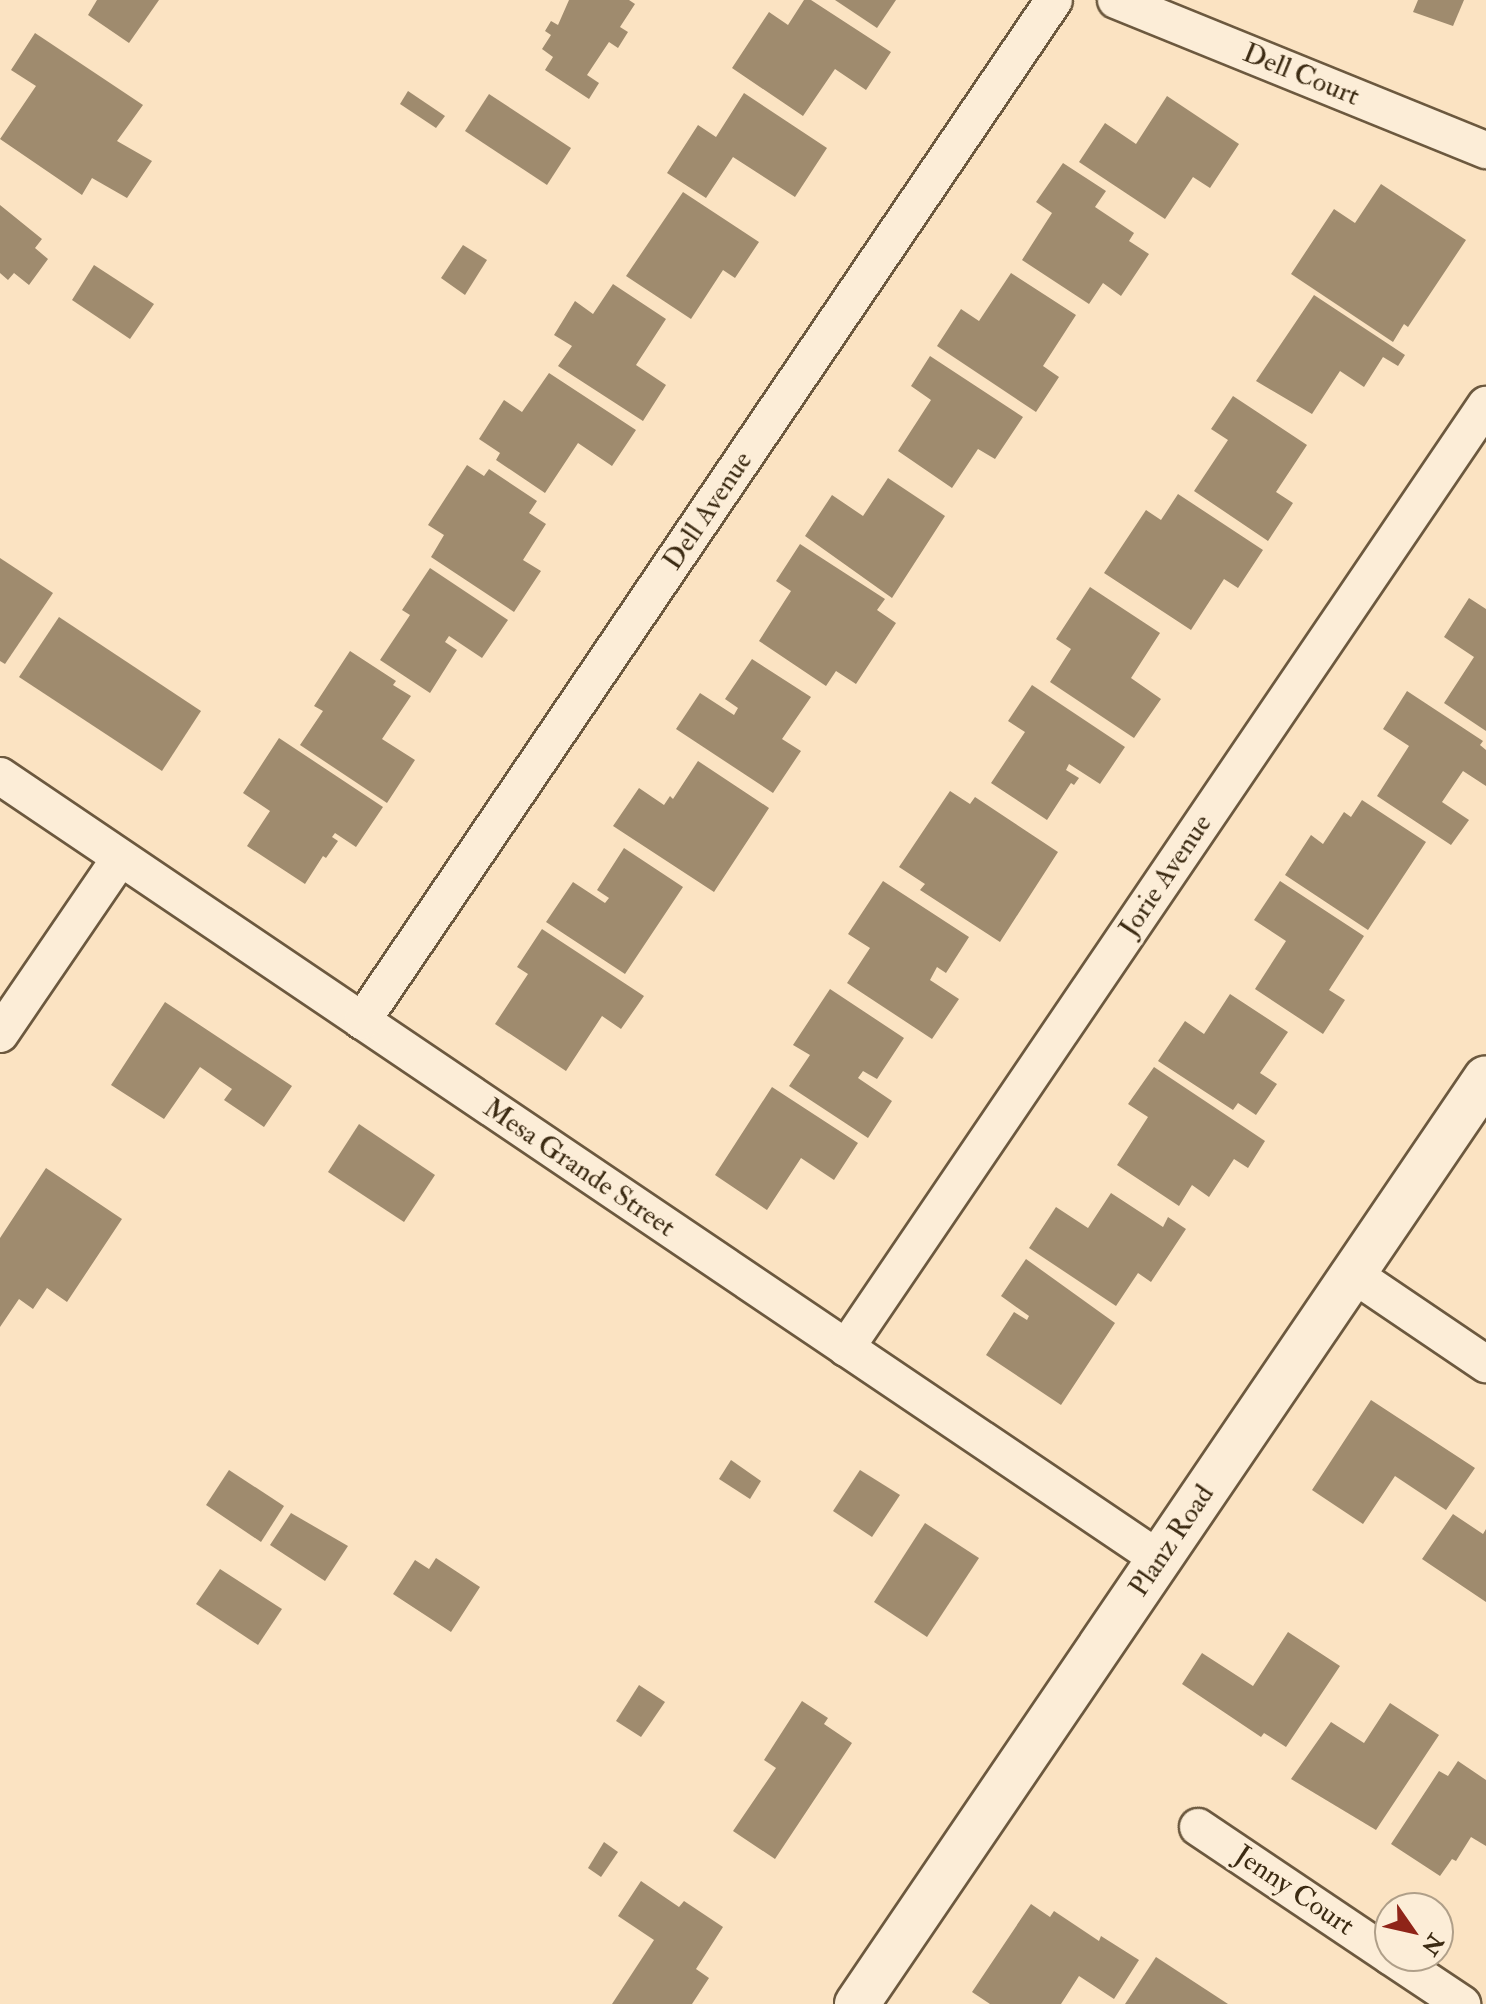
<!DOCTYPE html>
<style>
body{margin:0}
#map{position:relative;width:1486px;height:2004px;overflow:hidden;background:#fbe3c2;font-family:"IM FELL Double Pica",serif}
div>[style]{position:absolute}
.building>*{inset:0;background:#9f8b6e}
.roads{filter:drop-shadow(2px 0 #6c593f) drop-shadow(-2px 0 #6c593f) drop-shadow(0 2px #6c593f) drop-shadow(0 -2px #6c593f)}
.minor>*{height:36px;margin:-18px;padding:0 18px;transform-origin:18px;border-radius:18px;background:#fcedd7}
.tertiary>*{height:44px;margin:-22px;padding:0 22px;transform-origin:22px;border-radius:22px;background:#fcedd7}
span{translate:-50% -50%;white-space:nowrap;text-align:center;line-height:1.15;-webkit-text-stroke:6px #fcedd7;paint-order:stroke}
.street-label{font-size:28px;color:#3c2b13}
.north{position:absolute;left:1374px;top:1892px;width:80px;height:80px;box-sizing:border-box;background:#fcedd7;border:2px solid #af9f89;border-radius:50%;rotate:124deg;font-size:22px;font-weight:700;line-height:32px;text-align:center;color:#3c2b13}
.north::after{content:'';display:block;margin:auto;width:28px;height:36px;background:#8f2418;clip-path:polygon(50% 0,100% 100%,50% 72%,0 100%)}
</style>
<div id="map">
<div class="building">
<div style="clip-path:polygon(97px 0,159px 0,129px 43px,88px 15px)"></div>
<div style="clip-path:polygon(569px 0,629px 0,635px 4px,620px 27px,628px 32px,618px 48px,609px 42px,587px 75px,599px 83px,589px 99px,545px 70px,553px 57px,542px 49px,551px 35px,545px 31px,551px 21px,558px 25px)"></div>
<div style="clip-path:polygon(804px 0,811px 0,891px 52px,866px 90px,835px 69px,803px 116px,732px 68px,769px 12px,788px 25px)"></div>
<div style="clip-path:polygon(835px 0,896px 0,877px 28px)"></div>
<div style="clip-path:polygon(1418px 0,1464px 0,1453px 26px,1413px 12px)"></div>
<div style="clip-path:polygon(35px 33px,143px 105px,117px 141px,152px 161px,127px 198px,92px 178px,82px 195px,0 139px,36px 86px,11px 70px)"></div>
<div style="clip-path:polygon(408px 91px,445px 116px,436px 128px,400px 104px)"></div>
<div style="clip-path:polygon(744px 93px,827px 148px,795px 197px,733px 157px,706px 198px,667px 173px,698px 125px,716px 137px)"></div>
<div style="clip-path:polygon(489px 94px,571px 148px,547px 185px,465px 131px)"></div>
<div style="clip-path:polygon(1167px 96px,1239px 144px,1210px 188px,1193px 177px,1165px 219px,1079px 162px,1105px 123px,1136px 144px)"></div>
<div style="clip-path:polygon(1063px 163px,1106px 191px,1095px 207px,1134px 233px,1129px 241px,1149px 254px,1121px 296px,1103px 283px,1089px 304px,1022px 260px,1052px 213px,1036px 202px)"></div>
<div style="clip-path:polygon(1381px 184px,1466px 240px,1408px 327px,1404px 324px,1393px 342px,1291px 274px,1334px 209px,1355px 223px)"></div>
<div style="clip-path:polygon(683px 192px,759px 242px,735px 278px,723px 270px,691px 319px,626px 276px)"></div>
<div style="clip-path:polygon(0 205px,42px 239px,35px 248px,48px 259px,29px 285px,14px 273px,8px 280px,0 273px)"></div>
<div style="clip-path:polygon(463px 245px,487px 260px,465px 295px,441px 278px)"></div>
<div style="clip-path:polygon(94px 265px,154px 304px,130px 339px,72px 300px)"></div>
<div style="clip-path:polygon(1011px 273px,1076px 315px,1043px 366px,1059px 377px,1036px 412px,937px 346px,961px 309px,979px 321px)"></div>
<div style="clip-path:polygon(613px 284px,666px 319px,636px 365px,666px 385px,643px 421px,558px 366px,572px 346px,554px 335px,575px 301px,593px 314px)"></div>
<div style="clip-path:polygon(1314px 295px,1405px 355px,1398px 366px,1383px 357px,1364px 387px,1340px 371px,1312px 414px,1256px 381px)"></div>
<div style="clip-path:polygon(930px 356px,1023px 417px,995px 459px,978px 449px,952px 488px,898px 451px,931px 400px,911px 386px)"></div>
<div style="clip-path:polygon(549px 373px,636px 430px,612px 466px,578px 443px,545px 493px,496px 460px,500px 453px,479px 439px,504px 400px,522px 412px)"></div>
<div style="clip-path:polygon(1233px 396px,1307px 445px,1276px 492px,1293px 503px,1268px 541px,1194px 491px,1228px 440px,1211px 429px)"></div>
<div style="clip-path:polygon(467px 465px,484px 476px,489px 469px,537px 501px,529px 513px,546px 524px,523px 560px,541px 571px,514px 612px,431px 557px,444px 535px,428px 525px)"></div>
<div style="clip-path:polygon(888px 478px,945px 516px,892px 598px,805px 536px,832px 495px,863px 516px)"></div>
<div style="clip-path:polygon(1178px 494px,1263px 550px,1238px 588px,1224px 579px,1191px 630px,1104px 573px,1146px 510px,1161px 520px)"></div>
<div style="clip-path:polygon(800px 544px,885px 599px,877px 610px,896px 623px,856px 684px,836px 671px,826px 686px,759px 641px,791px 591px,776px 581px)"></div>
<div style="clip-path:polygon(0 558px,53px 593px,5px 664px,0 661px)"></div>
<div style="clip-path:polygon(430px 568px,508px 620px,482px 658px,449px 636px,445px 642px,457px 650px,430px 693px,380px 660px,410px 615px,402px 610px)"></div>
<div style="clip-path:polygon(1090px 587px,1160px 633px,1131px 678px,1161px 699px,1134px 738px,1050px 682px,1071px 649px,1056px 639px)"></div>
<div style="clip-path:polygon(1469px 598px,1486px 609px,1486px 731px,1444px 703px,1474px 657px,1444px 637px)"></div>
<div style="clip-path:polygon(59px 617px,201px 711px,162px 771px,19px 677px)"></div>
<div style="clip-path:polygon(350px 651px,396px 681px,393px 685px,411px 696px,382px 739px,415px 760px,387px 803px,300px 745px,323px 711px,314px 706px)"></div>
<div style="clip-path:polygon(752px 659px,811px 697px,782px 739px,801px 751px,773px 793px,676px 729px,700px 693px,734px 715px,738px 708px,725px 699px)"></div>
<div style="clip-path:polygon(1032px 685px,1125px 747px,1100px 784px,1069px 764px,1066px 770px,1079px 778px,1074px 785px,1071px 783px,1047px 820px,991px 783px,1025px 732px,1008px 721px)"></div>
<div style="clip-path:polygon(1407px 691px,1483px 741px,1480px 745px,1486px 750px,1486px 786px,1463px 771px,1442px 802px,1469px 820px,1451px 845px,1377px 796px,1409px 746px,1383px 729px)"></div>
<div style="clip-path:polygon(279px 738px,383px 807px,356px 847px,335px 833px,332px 837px,338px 841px,326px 858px,323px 856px,305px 884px,247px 846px,270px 811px,243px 793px)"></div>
<div style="clip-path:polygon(698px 761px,769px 808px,714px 892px,613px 826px,639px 788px,664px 805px,670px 796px,673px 799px)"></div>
<div style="clip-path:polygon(950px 791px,970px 804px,975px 797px,1058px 852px,1000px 942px,920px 890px,925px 884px,899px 867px)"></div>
<div style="clip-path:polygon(1362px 800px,1426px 842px,1368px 930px,1285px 875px,1311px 835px,1323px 844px,1344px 812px,1351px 817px)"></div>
<div style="clip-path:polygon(624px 848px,683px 887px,625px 974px,546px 922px,573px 882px,605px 903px,609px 898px,597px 890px)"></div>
<div style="clip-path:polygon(883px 881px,969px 937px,946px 973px,937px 967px,930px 980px,959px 999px,932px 1039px,847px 983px,870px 948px,848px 934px)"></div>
<div style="clip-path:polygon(1280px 881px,1364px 936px,1329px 990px,1345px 1000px,1323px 1034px,1255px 989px,1286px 941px,1254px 920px)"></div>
<div style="clip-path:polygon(542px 929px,644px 996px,621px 1029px,602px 1016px,566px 1071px,495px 1024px,528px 974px,517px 967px)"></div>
<div style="clip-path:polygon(830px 989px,904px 1038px,877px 1079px,863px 1071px,858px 1078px,892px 1101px,868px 1138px,789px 1086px,810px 1055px,793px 1045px)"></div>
<div style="clip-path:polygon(1230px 994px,1288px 1032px,1260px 1073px,1277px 1084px,1256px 1115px,1238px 1103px,1233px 1110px,1158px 1061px,1185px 1021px,1204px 1034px)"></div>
<div style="clip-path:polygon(165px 1002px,292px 1086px,264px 1127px,224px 1100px,232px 1089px,200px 1067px,164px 1119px,111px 1085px)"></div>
<div style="clip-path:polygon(1154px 1067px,1265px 1141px,1248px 1168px,1234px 1159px,1209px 1197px,1192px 1185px,1179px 1206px,1117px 1165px,1148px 1117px,1128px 1104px)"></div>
<div style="clip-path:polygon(772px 1087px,858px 1143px,834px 1180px,801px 1158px,767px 1210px,715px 1175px)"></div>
<div style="clip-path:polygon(359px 1124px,435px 1175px,404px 1222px,328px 1172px)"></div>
<div style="clip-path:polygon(46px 1168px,122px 1219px,67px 1302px,47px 1288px,33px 1309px,19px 1299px,0 1327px,0 1238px)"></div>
<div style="clip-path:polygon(1111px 1193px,1163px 1227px,1168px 1217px,1186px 1229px,1151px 1282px,1138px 1273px,1116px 1306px,1029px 1248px,1056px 1207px,1088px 1228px)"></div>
<div style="clip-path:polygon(1026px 1259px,1115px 1323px,1061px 1405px,986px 1355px,1014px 1312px,1027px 1320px,1029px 1316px,1001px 1296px)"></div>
<div style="clip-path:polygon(1371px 1400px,1475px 1468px,1446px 1510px,1395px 1476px,1363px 1524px,1312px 1490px)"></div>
<div style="clip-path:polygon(731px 1460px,761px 1481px,750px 1499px,719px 1479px)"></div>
<div style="clip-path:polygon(229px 1470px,284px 1506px,261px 1542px,206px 1505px)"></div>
<div style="clip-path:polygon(860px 1470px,900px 1495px,872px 1537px,833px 1511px)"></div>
<div style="clip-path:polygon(291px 1513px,348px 1546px,325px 1581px,270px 1545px)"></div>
<div style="clip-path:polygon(1453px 1514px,1483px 1534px,1486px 1529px,1486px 1602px,1422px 1559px)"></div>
<div style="clip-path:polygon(925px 1523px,979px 1558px,927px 1637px,874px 1602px)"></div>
<div style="clip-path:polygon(436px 1558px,480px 1587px,451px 1632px,393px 1594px,415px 1560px,429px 1569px)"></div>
<div style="clip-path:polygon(220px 1569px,282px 1609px,258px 1645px,196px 1604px)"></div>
<div style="clip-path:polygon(1288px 1632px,1340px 1666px,1286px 1747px,1264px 1733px,1261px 1737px,1182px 1684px,1202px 1653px,1253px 1686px)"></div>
<div style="clip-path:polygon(639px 1685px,665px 1702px,641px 1737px,616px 1721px)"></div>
<div style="clip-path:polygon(802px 1701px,828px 1718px,824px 1724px,852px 1743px,775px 1859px,733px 1831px,776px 1768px,764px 1760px)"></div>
<div style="clip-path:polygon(1390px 1703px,1439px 1735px,1376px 1830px,1291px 1779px,1331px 1722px,1364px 1743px)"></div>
<div style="clip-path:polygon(1458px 1761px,1486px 1780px,1486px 1846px,1471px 1837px,1456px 1861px,1452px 1859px,1440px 1876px,1391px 1844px,1439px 1771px,1448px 1776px)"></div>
<div style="clip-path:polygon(604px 1842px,618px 1852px,601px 1877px,588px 1868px)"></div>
<div style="clip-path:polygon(641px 1881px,679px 1907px,684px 1901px,723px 1927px,696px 1969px,709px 1978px,692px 2004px,612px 2004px,654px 1940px,618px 1916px)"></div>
<div style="clip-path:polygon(1031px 1904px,1050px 1917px,1054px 1911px,1099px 1941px,1101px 1936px,1139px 1960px,1114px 1999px,1079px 1976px,1061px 2004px,990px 2004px,972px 1992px)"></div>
<div style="clip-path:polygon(1156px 1957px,1228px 2004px,1125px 2004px)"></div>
</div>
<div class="roads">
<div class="minor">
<div style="left:1116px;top:0;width:399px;rotate:22.1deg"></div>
<div style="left:0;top:776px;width:1399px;rotate:34.04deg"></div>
<div style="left:362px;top:1021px;width:1233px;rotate:-55.87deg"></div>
<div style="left:0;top:1034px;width:213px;rotate:-55.7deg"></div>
<div style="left:1353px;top:1274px;width:161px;rotate:34.1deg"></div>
<div style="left:846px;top:1348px;width:1140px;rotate:-55.84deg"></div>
<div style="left:1198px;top:1827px;width:231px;rotate:33.9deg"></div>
<div style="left:1390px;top:1956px;width:87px;rotate:33.7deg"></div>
</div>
<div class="tertiary">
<div style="left:857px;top:2004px;width:1119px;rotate:-55.81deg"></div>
</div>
</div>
<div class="street-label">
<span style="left:1301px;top:75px;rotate:22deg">Dell Court</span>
<span style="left:708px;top:511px;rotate:-56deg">Dell Avenue</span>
<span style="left:1166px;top:876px;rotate:-56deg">Jorie Avenue</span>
<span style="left:579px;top:1168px;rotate:34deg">Mesa Grande Street</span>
<span style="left:1172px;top:1541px;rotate:-56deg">Planz Road</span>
<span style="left:1294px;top:1891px;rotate:34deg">Jenny Court</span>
</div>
<div class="north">N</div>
</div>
